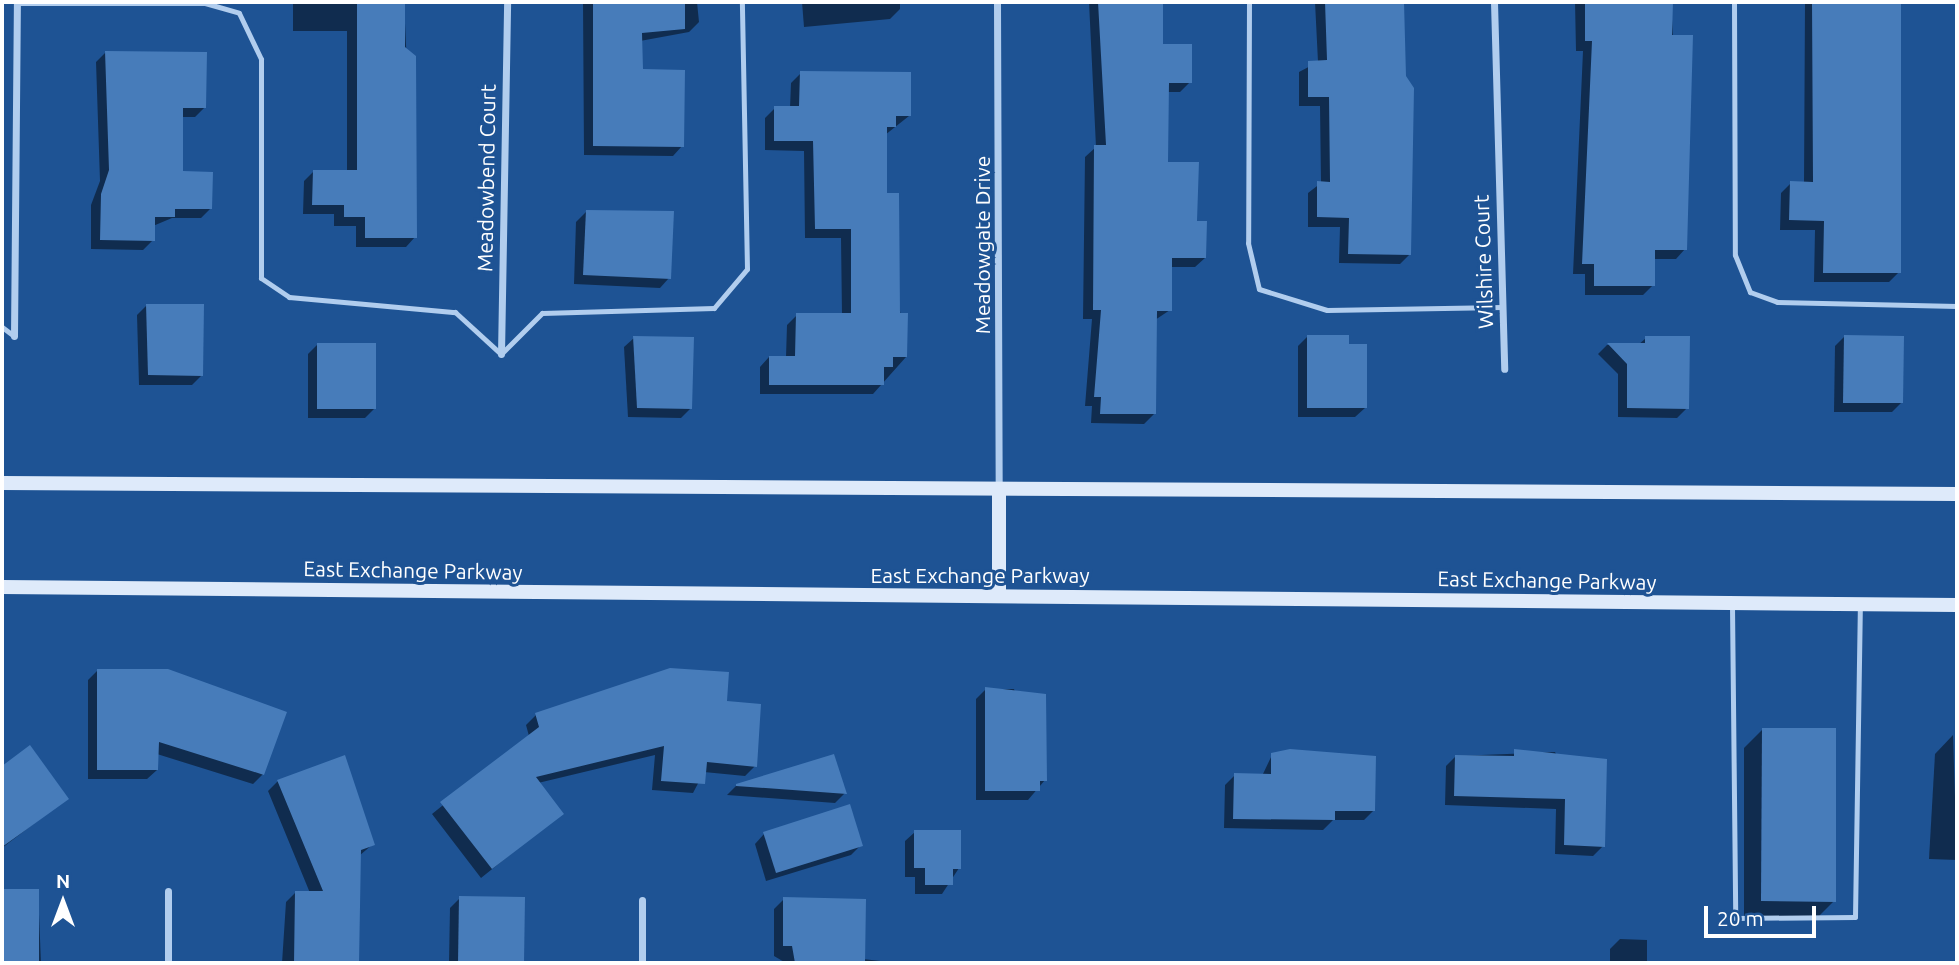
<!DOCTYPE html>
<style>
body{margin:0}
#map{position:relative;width:1959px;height:965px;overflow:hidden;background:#1e5394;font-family:Ubuntu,sans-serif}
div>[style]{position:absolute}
.shadow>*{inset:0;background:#0007}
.building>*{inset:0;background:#477cba}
.service>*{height:5px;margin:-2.5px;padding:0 2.5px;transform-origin:2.5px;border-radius:2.5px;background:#b1cdee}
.minor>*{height:7px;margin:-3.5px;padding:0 3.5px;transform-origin:3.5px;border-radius:3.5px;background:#b1cdee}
.secondary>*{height:14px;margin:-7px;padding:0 7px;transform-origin:7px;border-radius:7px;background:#deeafa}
span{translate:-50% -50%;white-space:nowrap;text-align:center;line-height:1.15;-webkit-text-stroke:6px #1e5394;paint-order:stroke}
.street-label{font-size:21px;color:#fff}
.frame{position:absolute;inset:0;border:4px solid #fff;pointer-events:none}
.north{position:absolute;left:28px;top:867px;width:70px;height:70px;-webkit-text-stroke:5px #1e5394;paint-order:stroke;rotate:0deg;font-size:19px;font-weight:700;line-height:28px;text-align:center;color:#fff}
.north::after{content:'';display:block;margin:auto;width:24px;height:32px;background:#fff;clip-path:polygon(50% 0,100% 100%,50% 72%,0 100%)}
.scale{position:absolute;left:1704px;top:906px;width:112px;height:32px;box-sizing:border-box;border:4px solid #fff;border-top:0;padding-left:9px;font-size:21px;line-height:24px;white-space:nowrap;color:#fff;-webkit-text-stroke:5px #1e5394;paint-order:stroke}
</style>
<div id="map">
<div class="shadow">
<div style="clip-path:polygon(293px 2px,404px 2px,415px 237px,406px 247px,356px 247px,356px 226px,334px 226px,334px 214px,303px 214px,304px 181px,314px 171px,347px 171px,347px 31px,293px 31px)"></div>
<div style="clip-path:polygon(583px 2px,697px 2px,699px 22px,689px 32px,640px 41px,642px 71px,682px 146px,673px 156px,584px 155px)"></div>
<div style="clip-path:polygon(802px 2px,900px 2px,900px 9px,890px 19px,804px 27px)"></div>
<div style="clip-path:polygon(1089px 2px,1161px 2px,1161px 46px,1190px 82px,1180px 92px,1168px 92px,1166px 163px,1205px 258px,1195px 267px,1171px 267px,1170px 310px,1155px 320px,1154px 414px,1144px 424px,1091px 423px,1092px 406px,1085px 406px,1092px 319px,1083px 319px,1085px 157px,1096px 147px)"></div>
<div style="clip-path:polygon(1315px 2px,1400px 2px,1410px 254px,1400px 264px,1339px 263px,1340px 227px,1308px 227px,1308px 193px,1321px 183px,1320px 106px,1299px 106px,1299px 72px,1318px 62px)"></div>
<div style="clip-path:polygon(1575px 2px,1671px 2px,1685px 249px,1676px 259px,1653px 259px,1653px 285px,1643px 295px,1585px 295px,1585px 274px,1573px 274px,1583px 51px,1576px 51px)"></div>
<div style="clip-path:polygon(1805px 2px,1900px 2px,1899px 272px,1889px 282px,1814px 282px,1815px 230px,1780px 230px,1781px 193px,1791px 183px,1804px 183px)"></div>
<div style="clip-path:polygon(106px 52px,205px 107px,195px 117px,181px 117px,181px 173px,210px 209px,201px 218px,172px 218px,153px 226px,153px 240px,143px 250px,91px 249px,91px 205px,100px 181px,96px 62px)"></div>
<div style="clip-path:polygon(801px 73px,909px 116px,885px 135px,885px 195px,906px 357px,873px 394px,760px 394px,760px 367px,769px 357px,786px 357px,787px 325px,797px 315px,842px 315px,841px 238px,805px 238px,804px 151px,765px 150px,765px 118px,775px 108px,790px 108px,791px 83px)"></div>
<div style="clip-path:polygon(586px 212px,669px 278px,660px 288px,574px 284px,576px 222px)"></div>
<div style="clip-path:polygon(147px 305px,202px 375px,192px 385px,139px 385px,137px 315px)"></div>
<div style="clip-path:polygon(1308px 336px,1365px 408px,1355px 417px,1298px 417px,1298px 346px)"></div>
<div style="clip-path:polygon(1845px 336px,1901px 403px,1892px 412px,1834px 412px,1835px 346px)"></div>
<div style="clip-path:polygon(634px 338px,691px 408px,681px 418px,628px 417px,624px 347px)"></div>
<div style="clip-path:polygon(1646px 338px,1687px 408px,1677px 418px,1618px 417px,1618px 374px,1598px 354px,1607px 345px,1638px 345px)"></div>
<div style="clip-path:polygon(318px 344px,375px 408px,365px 418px,308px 418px,308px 354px)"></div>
<div style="clip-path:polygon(98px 670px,263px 774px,253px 784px,157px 754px,157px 770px,147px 779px,88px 779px,88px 680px)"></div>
<div style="clip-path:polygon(986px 689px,1014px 689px,1045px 780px,1028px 800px,976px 800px,976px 699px)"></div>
<div style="clip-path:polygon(725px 703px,755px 766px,745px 776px,704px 772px,693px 793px,652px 790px,655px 755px,538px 783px,562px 813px,481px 878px,432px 814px,529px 736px,526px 725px,536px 715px)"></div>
<div style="clip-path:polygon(1762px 730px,1834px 901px,1816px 919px,1744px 919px,1744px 748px)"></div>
<div style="clip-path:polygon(1953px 735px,1957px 860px,1929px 859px,1935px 754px)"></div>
<div style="clip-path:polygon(30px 748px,66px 799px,2px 848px,2px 768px)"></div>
<div style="clip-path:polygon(1555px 752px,1603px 846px,1593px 856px,1555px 854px,1556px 809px,1445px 805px,1446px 766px,1456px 756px)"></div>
<div style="clip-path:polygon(1272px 755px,1374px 810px,1364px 820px,1333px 820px,1323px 830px,1224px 828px,1225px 785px,1235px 775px,1262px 776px)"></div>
<div style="clip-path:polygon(278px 781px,373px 844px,359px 856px,357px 963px,282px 963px,286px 902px,296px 892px,310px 893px,268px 791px)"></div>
<div style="clip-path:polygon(737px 785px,845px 793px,835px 803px,727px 795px)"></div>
<div style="clip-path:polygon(915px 832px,959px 868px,942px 894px,915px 894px,915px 877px,905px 877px,905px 841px)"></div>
<div style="clip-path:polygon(764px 834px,861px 845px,851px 855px,766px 881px,755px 844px)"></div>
<div style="clip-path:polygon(2px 890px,38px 890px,41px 963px,2px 963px)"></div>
<div style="clip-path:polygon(460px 898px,523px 899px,524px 963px,449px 963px,450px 908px)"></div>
<div style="clip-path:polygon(784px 899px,863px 959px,898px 963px,786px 963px,774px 956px,774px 909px)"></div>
<div style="clip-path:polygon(1620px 939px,1647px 940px,1647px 963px,1610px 963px,1610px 949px)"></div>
<div style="clip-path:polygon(915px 961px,952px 962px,951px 963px,912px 963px)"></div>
</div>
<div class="building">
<div style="clip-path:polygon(357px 2px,405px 2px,405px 47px,416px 56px,417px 238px,365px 238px,365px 217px,344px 217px,344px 205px,312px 205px,313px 170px,357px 170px)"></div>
<div style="clip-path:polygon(593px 2px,685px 2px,685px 29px,642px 33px,643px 69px,685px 70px,684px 147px,593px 146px)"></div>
<div style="clip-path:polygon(1098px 2px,1163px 2px,1163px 44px,1192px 44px,1192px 83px,1169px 83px,1168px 162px,1199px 162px,1197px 221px,1207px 221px,1206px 258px,1172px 258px,1172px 311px,1157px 311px,1156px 414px,1100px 414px,1101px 397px,1094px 397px,1101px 310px,1093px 310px,1094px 145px,1106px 145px)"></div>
<div style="clip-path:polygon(1325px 2px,1404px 2px,1406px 76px,1414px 88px,1411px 255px,1348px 254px,1349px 218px,1317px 217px,1317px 181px,1330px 182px,1329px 97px,1308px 97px,1308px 61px,1327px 60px)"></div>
<div style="clip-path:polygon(1585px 2px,1673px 2px,1672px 35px,1693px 35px,1687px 250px,1655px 250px,1655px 286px,1594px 286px,1594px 264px,1582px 264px,1592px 41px,1585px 41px)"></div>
<div style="clip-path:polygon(1812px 2px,1901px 2px,1901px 273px,1823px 273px,1824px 221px,1789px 220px,1790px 181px,1813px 182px)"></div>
<div style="clip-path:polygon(105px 51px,207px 52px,206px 108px,183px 108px,183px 171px,213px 172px,212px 209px,175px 209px,175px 217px,155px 217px,155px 241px,100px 240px,101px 194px,109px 170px)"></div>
<div style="clip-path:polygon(800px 71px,911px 72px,911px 116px,896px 116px,896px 127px,887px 127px,887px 193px,899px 193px,900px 313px,908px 313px,907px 357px,893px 357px,893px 367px,884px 367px,884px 385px,769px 385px,769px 356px,795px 356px,796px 313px,851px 313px,851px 229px,815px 229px,813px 141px,774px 141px,774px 106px,799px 106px)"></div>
<div style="clip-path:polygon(586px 210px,674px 211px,671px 279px,583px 275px)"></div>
<div style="clip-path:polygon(146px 304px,204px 304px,203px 376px,148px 375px)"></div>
<div style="clip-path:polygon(1307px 335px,1349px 335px,1349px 344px,1367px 344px,1367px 408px,1307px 408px)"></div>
<div style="clip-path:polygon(1844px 335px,1904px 336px,1903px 403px,1843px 403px)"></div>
<div style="clip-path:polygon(633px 336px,694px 337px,692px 409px,637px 408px)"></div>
<div style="clip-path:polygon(1645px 336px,1690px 336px,1689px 409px,1627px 408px,1627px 364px,1607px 343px,1645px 343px)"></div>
<div style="clip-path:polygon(317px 343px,376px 343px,376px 409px,317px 409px)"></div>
<div style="clip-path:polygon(670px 668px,729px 672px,727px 701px,761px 704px,757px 767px,707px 762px,705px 784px,661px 781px,664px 746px,536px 777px,564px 814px,492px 869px,440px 802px,539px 727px,535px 713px)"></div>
<div style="clip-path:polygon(97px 669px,168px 669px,287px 712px,264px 775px,159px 742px,158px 770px,97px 770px)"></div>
<div style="clip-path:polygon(985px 687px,1046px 694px,1047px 781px,1040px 781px,1040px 791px,985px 791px)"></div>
<div style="clip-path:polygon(1762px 728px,1836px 728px,1836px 902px,1761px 901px)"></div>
<div style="clip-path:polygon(30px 745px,69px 799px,2px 847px,2px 766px)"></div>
<div style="clip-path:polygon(1290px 749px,1376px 756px,1375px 811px,1335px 811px,1335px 820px,1233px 819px,1234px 773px,1271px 774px,1271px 753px)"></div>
<div style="clip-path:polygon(1514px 749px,1607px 759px,1605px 847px,1564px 845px,1565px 799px,1454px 796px,1455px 755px,1514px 756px)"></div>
<div style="clip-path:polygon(834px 754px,847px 794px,736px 786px,736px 784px)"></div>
<div style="clip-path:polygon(345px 755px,375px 845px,361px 850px,359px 963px,294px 963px,295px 891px,323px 891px,277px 780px)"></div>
<div style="clip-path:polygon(850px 804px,863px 846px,776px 873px,763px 832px)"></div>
<div style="clip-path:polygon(914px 830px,961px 830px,961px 869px,953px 869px,953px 885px,925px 885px,925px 868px,914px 868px)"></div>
<div style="clip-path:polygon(2px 889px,39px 889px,39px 963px,2px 963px)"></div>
<div style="clip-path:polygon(459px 896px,525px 897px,524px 963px,458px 963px)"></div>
<div style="clip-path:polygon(783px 897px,866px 899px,865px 963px,795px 963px,792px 946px,783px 946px)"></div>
</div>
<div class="service">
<div style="left:1249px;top:2px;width:241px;rotate:90.2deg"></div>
<div style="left:1248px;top:243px;width:47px;rotate:76.6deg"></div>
<div style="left:1259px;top:289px;width:71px;rotate:17.2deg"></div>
<div style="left:1327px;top:310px;width:175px;rotate:-1deg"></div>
<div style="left:1734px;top:2px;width:253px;rotate:89.8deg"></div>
<div style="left:1735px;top:255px;width:40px;rotate:68deg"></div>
<div style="left:1750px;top:292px;width:29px;rotate:20deg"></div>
<div style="left:1777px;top:302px;width:180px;rotate:1.3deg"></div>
<div style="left:17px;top:3px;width:188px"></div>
<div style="left:205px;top:3px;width:35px;rotate:16deg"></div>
<div style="left:239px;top:13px;width:51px;rotate:64.4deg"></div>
<div style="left:261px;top:59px;width:219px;rotate:90deg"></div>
<div style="left:261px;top:278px;width:34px;rotate:34deg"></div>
<div style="left:289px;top:297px;width:167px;rotate:5.2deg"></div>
<div style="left:455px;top:312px;width:62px;rotate:42.4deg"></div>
<div style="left:501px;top:354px;width:58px;rotate:-45deg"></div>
<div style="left:542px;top:313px;width:172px;rotate:-1.7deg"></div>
<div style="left:714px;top:308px;width:51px;rotate:-49.8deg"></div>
<div style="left:747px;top:269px;width:267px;rotate:-91.1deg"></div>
<div style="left:2px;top:327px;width:15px;rotate:37deg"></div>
<div style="left:1732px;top:606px;width:312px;rotate:89.4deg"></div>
<div style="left:1735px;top:918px;width:120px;rotate:-0.5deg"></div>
<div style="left:1855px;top:917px;width:311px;rotate:-89.1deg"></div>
</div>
<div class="minor">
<div style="left:997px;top:2px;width:486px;rotate:89.8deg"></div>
<div style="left:1494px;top:2px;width:367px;rotate:88.4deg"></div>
<div style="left:14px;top:336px;width:334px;rotate:-89.5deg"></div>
<div style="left:501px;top:354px;width:352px;rotate:-89deg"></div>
<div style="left:168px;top:963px;width:72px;rotate:-90deg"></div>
<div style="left:642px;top:963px;width:63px;rotate:-90deg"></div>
</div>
<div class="secondary">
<div style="left:2px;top:483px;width:1955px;rotate:0.32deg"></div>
<div style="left:999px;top:489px;width:107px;rotate:90deg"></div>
<div style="left:2px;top:587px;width:1955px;rotate:0.53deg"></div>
</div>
<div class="street-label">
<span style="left:486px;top:178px;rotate:-89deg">Meadowbend Court</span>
<span style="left:982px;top:245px;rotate:-90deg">Meadowgate Drive</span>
<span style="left:1483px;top:262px;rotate:-92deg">Wilshire Court</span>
<span style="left:413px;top:570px;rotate:1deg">East Exchange Parkway</span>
<span style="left:980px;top:575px">East Exchange Parkway</span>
<span style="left:1547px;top:580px;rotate:1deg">East Exchange Parkway</span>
</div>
<div class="frame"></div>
<div class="north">N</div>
<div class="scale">20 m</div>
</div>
